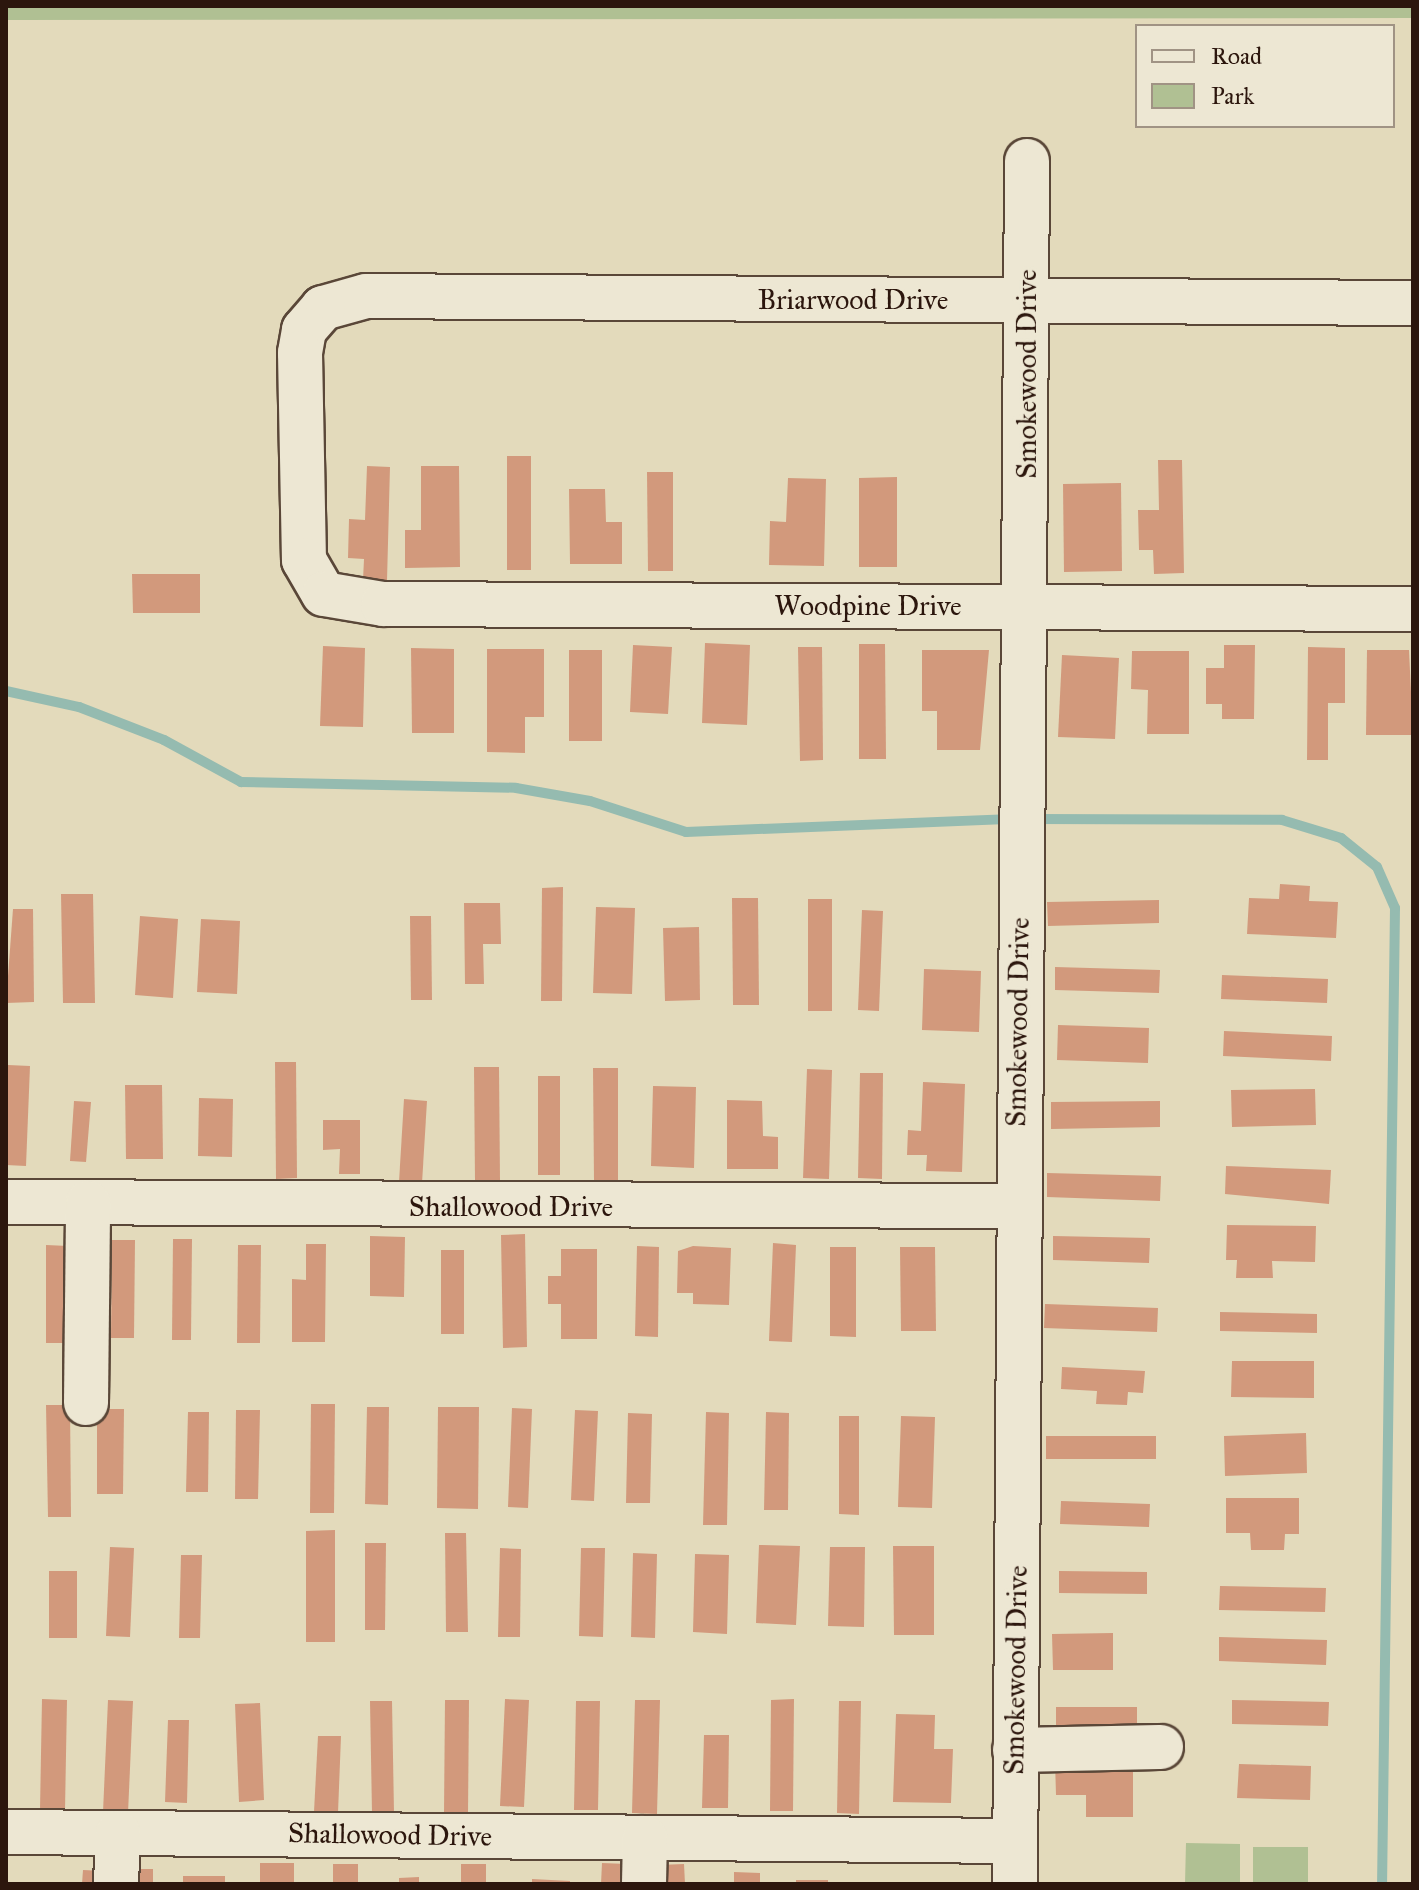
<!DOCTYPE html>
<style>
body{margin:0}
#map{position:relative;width:1419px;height:1890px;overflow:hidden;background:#e3dabb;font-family:"IM FELL Great Primer",serif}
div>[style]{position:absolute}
.green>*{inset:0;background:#b0c093}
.stream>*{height:10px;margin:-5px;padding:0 5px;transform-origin:5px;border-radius:5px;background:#95bbb0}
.building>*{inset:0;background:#d2997c}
.roads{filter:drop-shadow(2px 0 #5a4738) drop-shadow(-2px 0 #5a4738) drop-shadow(0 2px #5a4738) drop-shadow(0 -2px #5a4738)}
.minor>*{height:44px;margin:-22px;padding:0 22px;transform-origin:22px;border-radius:22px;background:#ede7d3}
span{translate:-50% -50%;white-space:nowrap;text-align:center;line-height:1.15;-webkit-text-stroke:6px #ede7d3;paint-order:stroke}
.street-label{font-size:28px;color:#2c160d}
.frame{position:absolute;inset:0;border:8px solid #2c160d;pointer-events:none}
.legend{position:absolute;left:1135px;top:24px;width:260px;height:104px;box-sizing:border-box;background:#ede7d3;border:2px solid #a09384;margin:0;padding:10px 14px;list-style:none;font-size:24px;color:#2c160d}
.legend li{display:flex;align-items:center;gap:16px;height:40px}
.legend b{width:40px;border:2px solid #a09384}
</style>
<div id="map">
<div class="green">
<div style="clip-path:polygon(6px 6px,1413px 6px,1413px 18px,6px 20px)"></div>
<div style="clip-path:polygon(1186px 1843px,1240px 1844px,1240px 1884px,1185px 1884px)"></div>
<div style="clip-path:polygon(1253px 1847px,1308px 1847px,1308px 1884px,1253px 1884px)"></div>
</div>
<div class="stream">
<div style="left:6px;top:691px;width:75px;rotate:12.4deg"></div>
<div style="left:79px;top:707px;width:91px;rotate:21.2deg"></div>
<div style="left:164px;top:740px;width:88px;rotate:28.6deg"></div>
<div style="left:241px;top:782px;width:275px;rotate:1.2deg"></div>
<div style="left:516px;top:788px;width:75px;rotate:10deg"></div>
<div style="left:590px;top:801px;width:101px;rotate:17.9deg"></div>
<div style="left:686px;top:832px;width:327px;rotate:-2.3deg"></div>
<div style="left:1033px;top:819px;width:249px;rotate:0.2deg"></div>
<div style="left:1282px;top:820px;width:62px;rotate:17deg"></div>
<div style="left:1341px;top:838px;width:46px;rotate:38.9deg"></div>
<div style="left:1377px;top:867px;width:45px;rotate:66.3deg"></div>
<div style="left:1395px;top:908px;width:976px;rotate:90.76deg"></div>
</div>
<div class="building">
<div style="clip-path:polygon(507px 456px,531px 456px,531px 570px,507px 570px)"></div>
<div style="clip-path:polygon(1158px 460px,1182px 460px,1184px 573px,1154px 574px,1153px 550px,1139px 550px,1138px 510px,1159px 510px)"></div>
<div style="clip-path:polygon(367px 466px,390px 467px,387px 581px,363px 580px,364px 559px,348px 558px,349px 519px,365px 520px)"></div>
<div style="clip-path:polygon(421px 466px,459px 466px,460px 567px,405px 568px,405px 530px,421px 530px)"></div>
<div style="clip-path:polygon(647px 472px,673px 472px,673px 571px,648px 571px)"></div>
<div style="clip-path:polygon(897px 477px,897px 567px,859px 567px,859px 478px)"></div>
<div style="clip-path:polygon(788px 478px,826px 479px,824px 566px,769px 565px,770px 521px,786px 522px)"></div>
<div style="clip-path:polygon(1121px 483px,1122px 571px,1064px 572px,1063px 484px)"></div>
<div style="clip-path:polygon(569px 489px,605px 489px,606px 522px,622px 522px,622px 564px,570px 564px)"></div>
<div style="clip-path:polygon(132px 574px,200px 574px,200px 613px,133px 613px)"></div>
<div style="clip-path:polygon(705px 643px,750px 645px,747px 725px,702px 723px)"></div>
<div style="clip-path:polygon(859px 644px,885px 644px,886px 759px,859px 759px)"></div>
<div style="clip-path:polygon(633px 645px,672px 647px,668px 714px,630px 712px)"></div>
<div style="clip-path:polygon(1224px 645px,1255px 645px,1254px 719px,1222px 719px,1222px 704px,1206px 704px,1206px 668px,1224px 668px)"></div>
<div style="clip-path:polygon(323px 646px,365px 648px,363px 727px,320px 726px)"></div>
<div style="clip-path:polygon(798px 647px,822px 647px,823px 760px,800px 761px)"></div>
<div style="clip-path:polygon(1308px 647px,1345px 648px,1345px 703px,1328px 703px,1328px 760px,1307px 760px)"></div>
<div style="clip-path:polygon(411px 648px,454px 649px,454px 733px,412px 733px)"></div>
<div style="clip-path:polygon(487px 649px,544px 649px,544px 717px,525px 717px,525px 753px,487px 752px)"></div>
<div style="clip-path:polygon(569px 650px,602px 650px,602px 741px,569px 741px)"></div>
<div style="clip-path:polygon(922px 650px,989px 650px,980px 750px,937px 750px,937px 711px,922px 711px)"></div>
<div style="clip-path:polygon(1367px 650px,1409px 650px,1413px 735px,1366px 735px)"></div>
<div style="clip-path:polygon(1132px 651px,1189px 651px,1189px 734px,1147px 734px,1148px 690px,1131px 689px)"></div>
<div style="clip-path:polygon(1062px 655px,1119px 658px,1115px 739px,1058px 737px)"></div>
<div style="clip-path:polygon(1280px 884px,1310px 886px,1309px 901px,1338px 902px,1336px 938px,1247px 934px,1249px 898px,1279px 899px)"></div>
<div style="clip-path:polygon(563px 887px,562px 1001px,541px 1001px,542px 888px)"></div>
<div style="clip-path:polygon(61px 894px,93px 894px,95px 1003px,63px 1003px)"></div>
<div style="clip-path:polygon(732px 898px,758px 898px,759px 1005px,733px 1005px)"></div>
<div style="clip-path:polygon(808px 899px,832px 899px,832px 1011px,808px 1011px)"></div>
<div style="clip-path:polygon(1159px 900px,1159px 923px,1048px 926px,1047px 902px)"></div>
<div style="clip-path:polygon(464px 903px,500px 903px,501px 944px,483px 944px,484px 984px,465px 984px)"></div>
<div style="clip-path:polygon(596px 907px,635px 908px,632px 994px,593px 993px)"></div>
<div style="clip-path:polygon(13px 909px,33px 909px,34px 1002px,6px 1003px)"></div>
<div style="clip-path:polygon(862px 910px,883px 911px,879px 1011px,858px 1010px)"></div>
<div style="clip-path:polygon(140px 916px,178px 919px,173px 998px,135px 995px)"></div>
<div style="clip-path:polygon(410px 916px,431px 916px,432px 1000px,411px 1000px)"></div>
<div style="clip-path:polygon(201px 919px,240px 921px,237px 994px,197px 992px)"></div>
<div style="clip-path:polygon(699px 927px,700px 1000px,665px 1001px,663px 928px)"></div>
<div style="clip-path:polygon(1055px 967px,1160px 970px,1159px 993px,1055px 990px)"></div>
<div style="clip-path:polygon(924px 969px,981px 971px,979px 1032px,922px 1030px)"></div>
<div style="clip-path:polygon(1222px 975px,1328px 979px,1327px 1003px,1221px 999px)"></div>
<div style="clip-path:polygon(1058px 1025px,1149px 1028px,1148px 1063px,1057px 1060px)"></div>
<div style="clip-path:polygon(1224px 1031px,1332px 1036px,1331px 1061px,1223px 1056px)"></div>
<div style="clip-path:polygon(275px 1062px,296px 1062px,297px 1178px,276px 1179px)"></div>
<div style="clip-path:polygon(8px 1065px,30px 1066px,26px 1166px,6px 1165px)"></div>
<div style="clip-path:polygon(474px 1067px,499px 1067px,500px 1181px,475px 1181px)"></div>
<div style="clip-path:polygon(593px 1068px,618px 1068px,618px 1181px,594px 1181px)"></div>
<div style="clip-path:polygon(807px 1069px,832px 1070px,829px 1179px,803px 1178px)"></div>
<div style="clip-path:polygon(860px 1073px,883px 1073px,882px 1179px,858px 1178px)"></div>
<div style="clip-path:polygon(538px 1076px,560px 1076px,560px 1175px,538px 1175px)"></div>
<div style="clip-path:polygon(923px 1082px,965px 1084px,962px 1172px,926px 1171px,927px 1155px,907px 1155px,908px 1130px,921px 1131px)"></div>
<div style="clip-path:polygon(125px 1085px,162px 1085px,163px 1159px,126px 1159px)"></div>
<div style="clip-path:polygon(653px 1086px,696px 1087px,694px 1168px,651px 1166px)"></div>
<div style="clip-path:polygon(1315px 1089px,1316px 1125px,1232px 1127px,1231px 1090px)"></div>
<div style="clip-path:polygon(199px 1098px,233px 1099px,232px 1157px,198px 1156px)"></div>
<div style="clip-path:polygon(404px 1099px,427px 1101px,422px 1183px,399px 1182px)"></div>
<div style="clip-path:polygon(727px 1100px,762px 1101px,763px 1136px,778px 1137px,778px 1169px,727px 1169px)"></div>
<div style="clip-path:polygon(74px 1101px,91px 1102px,86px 1162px,70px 1161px)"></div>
<div style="clip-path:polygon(1160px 1101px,1160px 1127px,1051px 1129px,1051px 1102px)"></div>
<div style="clip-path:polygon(323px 1120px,360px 1120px,360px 1174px,339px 1174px,340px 1149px,323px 1150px)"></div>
<div style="clip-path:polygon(1226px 1166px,1331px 1170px,1329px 1204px,1225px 1194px)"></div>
<div style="clip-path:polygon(1047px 1173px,1161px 1176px,1160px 1201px,1047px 1197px)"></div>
<div style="clip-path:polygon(1227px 1225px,1316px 1226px,1315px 1262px,1272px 1261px,1273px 1278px,1236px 1278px,1237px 1260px,1226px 1260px)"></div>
<div style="clip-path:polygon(525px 1234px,527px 1347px,503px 1348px,501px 1235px)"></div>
<div style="clip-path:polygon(370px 1236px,405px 1237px,404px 1297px,370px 1296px)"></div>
<div style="clip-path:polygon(1053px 1236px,1150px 1238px,1149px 1263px,1053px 1260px)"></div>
<div style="clip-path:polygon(173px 1239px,192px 1239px,191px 1340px,172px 1340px)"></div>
<div style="clip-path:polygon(112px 1240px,135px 1240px,134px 1338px,111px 1338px)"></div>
<div style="clip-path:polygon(773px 1243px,796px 1245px,792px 1342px,769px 1341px)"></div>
<div style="clip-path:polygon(306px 1244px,326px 1244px,325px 1342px,292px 1342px,292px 1279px,306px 1280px)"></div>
<div style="clip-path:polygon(46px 1245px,68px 1246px,66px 1343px,46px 1343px)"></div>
<div style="clip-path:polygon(238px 1245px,261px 1245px,260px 1343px,237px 1343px)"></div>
<div style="clip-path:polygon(637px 1246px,659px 1247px,658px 1337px,635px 1336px)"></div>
<div style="clip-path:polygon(693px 1246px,731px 1248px,729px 1305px,693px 1304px,693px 1293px,677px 1293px,678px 1251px)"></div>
<div style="clip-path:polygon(830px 1247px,856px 1247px,856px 1337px,830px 1336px)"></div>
<div style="clip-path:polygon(900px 1247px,935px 1247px,936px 1331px,901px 1331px)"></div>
<div style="clip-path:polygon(561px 1249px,597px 1249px,597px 1339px,561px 1339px,561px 1304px,548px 1304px,548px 1276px,561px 1276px)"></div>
<div style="clip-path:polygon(441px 1250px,464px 1250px,464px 1334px,441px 1334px)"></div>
<div style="clip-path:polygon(1045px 1304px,1158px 1308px,1157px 1332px,1044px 1328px)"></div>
<div style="clip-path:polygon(1220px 1312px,1317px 1314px,1317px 1333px,1220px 1331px)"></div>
<div style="clip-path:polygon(1232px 1361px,1314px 1361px,1314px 1398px,1231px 1397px)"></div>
<div style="clip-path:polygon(1062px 1367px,1145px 1371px,1143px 1393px,1128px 1392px,1127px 1405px,1096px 1404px,1097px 1391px,1061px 1389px)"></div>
<div style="clip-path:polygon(311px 1404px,335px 1404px,334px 1513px,310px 1513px)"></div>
<div style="clip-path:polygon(46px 1405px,70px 1405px,71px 1517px,48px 1517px)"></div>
<div style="clip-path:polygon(367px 1407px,389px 1407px,388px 1505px,365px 1504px)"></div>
<div style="clip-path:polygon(438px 1407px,479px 1407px,478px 1509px,437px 1508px)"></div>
<div style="clip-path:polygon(512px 1408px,532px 1409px,528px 1508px,508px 1507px)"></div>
<div style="clip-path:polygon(97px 1409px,124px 1409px,123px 1494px,97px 1494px)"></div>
<div style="clip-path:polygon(236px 1410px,260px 1410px,258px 1499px,235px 1499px)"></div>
<div style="clip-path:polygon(575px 1410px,598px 1411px,594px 1501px,571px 1500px)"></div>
<div style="clip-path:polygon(188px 1412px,209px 1412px,208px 1492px,186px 1492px)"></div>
<div style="clip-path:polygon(706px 1412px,729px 1413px,727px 1525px,703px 1525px)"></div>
<div style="clip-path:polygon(766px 1412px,789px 1413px,788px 1510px,764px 1510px)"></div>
<div style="clip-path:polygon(628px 1413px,652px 1414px,650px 1503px,626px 1503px)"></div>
<div style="clip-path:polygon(839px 1416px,859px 1416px,859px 1515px,839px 1514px)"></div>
<div style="clip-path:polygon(901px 1416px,935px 1417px,932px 1508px,898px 1507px)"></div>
<div style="clip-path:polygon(1306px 1433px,1307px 1473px,1225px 1476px,1224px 1436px)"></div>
<div style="clip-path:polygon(1046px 1436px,1156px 1436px,1156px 1459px,1046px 1459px)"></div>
<div style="clip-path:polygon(1226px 1498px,1299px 1498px,1299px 1534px,1285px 1534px,1284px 1550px,1251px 1550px,1250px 1533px,1226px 1533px)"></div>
<div style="clip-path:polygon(1061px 1501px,1150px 1504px,1149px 1527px,1060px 1524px)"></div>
<div style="clip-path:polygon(335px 1530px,335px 1642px,306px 1642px,306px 1531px)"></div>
<div style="clip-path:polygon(445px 1533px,466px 1533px,468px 1632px,446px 1632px)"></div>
<div style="clip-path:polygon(365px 1543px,386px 1543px,385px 1630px,365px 1630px)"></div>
<div style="clip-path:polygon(759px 1545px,800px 1546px,796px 1625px,756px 1623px)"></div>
<div style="clip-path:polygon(893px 1546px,934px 1546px,934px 1635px,894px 1635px)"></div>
<div style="clip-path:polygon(110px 1547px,134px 1548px,130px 1637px,106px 1636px)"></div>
<div style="clip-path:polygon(830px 1547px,865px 1547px,864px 1627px,828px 1626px)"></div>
<div style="clip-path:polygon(500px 1548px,521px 1549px,520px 1637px,498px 1637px)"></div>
<div style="clip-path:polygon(581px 1548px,605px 1548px,603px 1637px,579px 1636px)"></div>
<div style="clip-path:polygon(633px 1553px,657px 1554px,655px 1638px,631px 1637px)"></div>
<div style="clip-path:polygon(695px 1554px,729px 1555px,727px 1634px,693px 1632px)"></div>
<div style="clip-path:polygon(181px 1555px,202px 1555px,200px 1638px,179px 1638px)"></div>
<div style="clip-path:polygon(49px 1571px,77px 1571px,77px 1638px,49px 1638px)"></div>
<div style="clip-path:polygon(1059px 1571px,1147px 1572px,1147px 1594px,1059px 1593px)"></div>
<div style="clip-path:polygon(1220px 1586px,1326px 1588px,1325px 1612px,1219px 1610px)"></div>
<div style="clip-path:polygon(1113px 1633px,1113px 1670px,1053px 1670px,1052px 1634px)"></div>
<div style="clip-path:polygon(1219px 1637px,1327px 1640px,1326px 1665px,1219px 1661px)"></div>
<div style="clip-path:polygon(42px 1699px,67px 1700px,65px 1810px,40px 1810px)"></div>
<div style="clip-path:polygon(505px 1699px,529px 1700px,524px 1807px,500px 1806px)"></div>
<div style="clip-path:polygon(794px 1699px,793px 1811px,770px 1811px,771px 1700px)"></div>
<div style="clip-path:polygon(108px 1700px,133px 1701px,128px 1813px,103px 1812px)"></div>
<div style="clip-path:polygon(445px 1700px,469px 1700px,468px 1813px,444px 1813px)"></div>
<div style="clip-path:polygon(635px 1700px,660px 1700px,657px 1814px,632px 1813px)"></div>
<div style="clip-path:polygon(1232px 1700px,1329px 1702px,1328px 1726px,1232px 1724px)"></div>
<div style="clip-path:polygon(370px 1701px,392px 1701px,394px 1813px,372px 1813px)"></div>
<div style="clip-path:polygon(576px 1701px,600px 1701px,598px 1810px,574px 1810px)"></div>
<div style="clip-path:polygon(839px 1701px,861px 1701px,859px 1814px,837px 1813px)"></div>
<div style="clip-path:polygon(260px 1703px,264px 1800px,239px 1802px,235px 1704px)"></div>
<div style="clip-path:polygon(1056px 1707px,1137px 1707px,1137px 1730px,1056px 1730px)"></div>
<div style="clip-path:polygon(896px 1714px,935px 1715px,934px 1749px,953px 1749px,951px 1803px,893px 1802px)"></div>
<div style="clip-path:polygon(168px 1720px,189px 1720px,187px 1803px,165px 1802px)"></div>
<div style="clip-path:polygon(704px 1735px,729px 1735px,728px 1808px,702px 1808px)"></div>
<div style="clip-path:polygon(318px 1736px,341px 1736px,338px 1813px,314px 1812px)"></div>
<div style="clip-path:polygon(1055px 1761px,1133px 1761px,1133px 1817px,1086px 1817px,1086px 1795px,1056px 1795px)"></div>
<div style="clip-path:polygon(1239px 1764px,1311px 1766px,1310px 1800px,1237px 1798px)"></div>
<div style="clip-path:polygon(260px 1863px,294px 1863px,294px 1884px,260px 1884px)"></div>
<div style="clip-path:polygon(602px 1863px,627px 1864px,626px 1884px,601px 1884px)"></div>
<div style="clip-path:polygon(333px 1864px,358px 1864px,358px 1884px,333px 1884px)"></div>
<div style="clip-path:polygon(461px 1864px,486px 1864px,486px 1884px,461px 1884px)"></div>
<div style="clip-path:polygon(684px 1864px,685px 1884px,659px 1884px,659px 1865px)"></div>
<div style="clip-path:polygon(131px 1869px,153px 1869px,153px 1884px,131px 1884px)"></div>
<div style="clip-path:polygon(83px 1870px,104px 1871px,104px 1884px,82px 1884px)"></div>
<div style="clip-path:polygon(734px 1872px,760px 1873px,760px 1884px,734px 1884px)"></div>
<div style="clip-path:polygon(183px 1876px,225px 1876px,225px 1884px,183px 1884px)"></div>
<div style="clip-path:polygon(419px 1877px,419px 1884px,399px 1884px,399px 1878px)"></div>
<div style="clip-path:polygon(532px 1879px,570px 1881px,570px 1884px,532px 1884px)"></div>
<div style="clip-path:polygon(796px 1880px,828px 1880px,828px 1884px,796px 1884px)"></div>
</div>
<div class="roads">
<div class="minor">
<div style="left:1413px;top:303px;width:1047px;rotate:-179.62deg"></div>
<div style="left:366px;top:296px;width:45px;rotate:164.4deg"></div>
<div style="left:323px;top:308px;width:29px;rotate:131deg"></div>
<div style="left:304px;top:330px;width:23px;rotate:100deg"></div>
<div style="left:300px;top:353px;width:207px;rotate:88.9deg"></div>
<div style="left:304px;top:560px;width:39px;rotate:60deg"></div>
<div style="left:324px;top:594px;width:60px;rotate:9.6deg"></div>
<div style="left:383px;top:604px;width:1030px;rotate:0.28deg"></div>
<div style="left:6px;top:1202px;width:1010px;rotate:0.23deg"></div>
<div style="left:86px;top:1403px;width:200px;rotate:-89.4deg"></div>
<div style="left:1015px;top:1750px;width:146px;rotate:-1.2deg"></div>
<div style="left:6px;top:1832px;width:1008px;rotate:0.51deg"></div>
<div style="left:116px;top:1884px;width:51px;rotate:-87.8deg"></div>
<div style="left:644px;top:1884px;width:46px;rotate:-88.8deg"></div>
<div style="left:1015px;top:1884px;width:1723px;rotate:-89.6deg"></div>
</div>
</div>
<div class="street-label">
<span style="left:853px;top:300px">Briarwood Drive</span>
<span style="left:1027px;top:374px;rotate:-90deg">Smokewood Drive</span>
<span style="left:868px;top:606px">Woodpine Drive</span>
<span style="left:1018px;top:1022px;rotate:-89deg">Smokewood Drive</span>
<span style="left:511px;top:1207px">Shallowood Drive</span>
<span style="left:1016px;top:1670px;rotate:-89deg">Smokewood Drive</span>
<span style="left:390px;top:1835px;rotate:1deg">Shallowood Drive</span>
</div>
<div class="frame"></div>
<ul class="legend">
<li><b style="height:10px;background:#ede7d3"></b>Road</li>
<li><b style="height:22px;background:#b0c093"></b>Park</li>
</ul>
</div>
